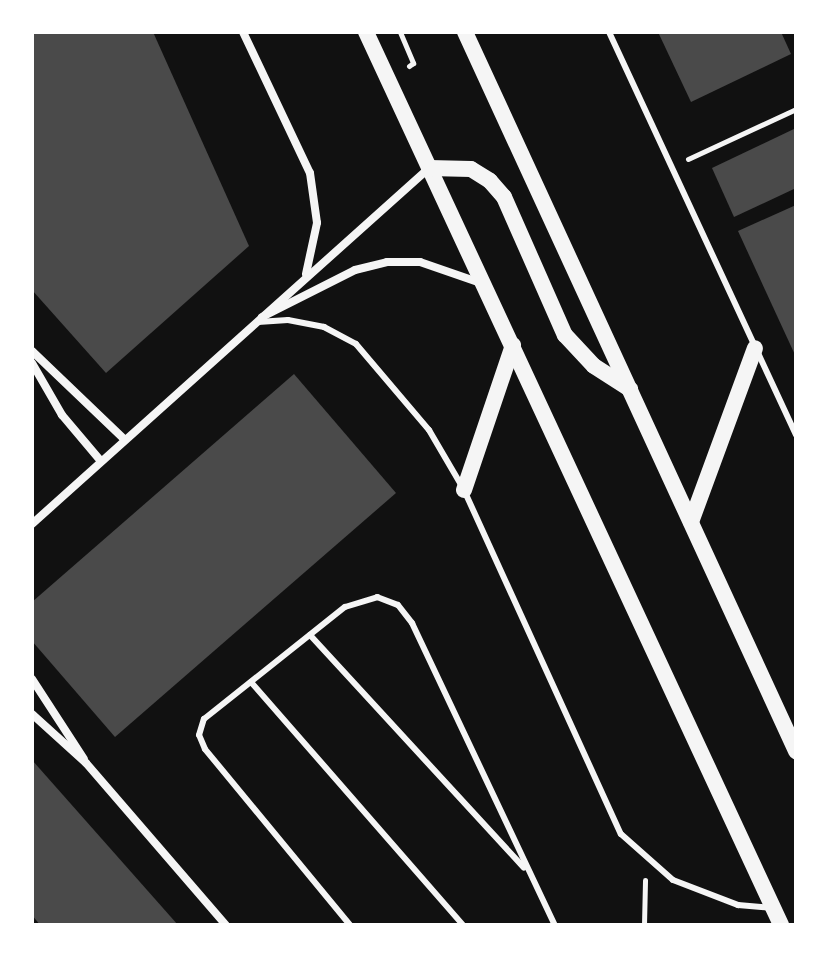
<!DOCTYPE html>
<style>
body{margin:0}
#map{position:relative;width:828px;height:957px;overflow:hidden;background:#111;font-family:Quicksand,sans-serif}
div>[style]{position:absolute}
.building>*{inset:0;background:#4a4a4a}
.path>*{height:5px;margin:-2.5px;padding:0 2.5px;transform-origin:2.5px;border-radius:2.5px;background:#f5f5f5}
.service>*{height:6px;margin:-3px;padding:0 3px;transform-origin:3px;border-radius:3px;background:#f5f5f5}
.minor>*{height:8px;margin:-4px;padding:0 4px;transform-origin:4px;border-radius:4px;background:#f5f5f5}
.secondary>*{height:16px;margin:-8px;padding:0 8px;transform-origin:8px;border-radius:8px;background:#f5f5f5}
span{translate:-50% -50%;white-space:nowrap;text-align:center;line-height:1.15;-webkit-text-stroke:8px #fff;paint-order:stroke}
.frame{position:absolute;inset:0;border:34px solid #fff;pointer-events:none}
</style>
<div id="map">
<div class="building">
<div style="clip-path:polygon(32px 32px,153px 32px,249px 246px,106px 373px,32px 290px)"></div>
<div style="clip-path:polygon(658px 32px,781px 32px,791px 54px,691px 102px)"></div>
<div style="clip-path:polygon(796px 128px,796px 188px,734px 217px,712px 168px)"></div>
<div style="clip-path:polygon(796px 205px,796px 357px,738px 231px)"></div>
<div style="clip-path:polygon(294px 374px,396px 493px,115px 737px,32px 641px,32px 602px)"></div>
<div style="clip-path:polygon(32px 760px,178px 925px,40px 925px,32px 915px)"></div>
</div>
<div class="path">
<div style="left:400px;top:32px;width:34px;rotate:67deg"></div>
<div style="left:413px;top:63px;width:5px;rotate:143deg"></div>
<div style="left:688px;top:159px;width:119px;rotate:-24.8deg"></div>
<div style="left:644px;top:925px;width:45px;rotate:-88.7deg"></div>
</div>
<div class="service">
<div style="left:609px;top:32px;width:444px;rotate:65.1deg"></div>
<div style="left:258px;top:322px;width:30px;rotate:-4deg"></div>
<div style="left:288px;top:320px;width:37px;rotate:11deg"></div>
<div style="left:324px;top:327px;width:36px;rotate:28deg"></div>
<div style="left:356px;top:344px;width:113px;rotate:49.7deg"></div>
<div style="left:429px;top:430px;width:69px;rotate:59.7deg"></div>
<div style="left:464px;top:490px;width:378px;rotate:65.5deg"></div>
<div style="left:621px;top:834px;width:69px;rotate:41.5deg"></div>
<div style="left:673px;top:880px;width:70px;rotate:21deg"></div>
<div style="left:738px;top:905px;width:34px;rotate:5deg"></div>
<div style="left:310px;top:635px;width:316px;rotate:47.4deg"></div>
<div style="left:251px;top:682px;width:322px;rotate:48.9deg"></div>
<div style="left:350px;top:925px;width:228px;rotate:-129.5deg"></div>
<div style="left:205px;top:749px;width:15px;rotate:-113deg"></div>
<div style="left:199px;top:735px;width:17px;rotate:-73deg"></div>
<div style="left:204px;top:719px;width:180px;rotate:-38.5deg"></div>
<div style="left:345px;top:607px;width:34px;rotate:-17deg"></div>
<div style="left:377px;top:597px;width:22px;rotate:21deg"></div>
<div style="left:398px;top:605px;width:23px;rotate:52deg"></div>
<div style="left:412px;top:623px;width:334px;rotate:64.7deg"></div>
</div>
<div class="minor">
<div style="left:243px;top:32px;width:156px;rotate:64.6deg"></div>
<div style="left:310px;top:173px;width:50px;rotate:82deg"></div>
<div style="left:317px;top:223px;width:52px;rotate:102.2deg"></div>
<div style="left:262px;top:317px;width:104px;rotate:-26.8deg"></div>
<div style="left:355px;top:270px;width:33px;rotate:-14deg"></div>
<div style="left:387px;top:262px;width:33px"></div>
<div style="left:420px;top:262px;width:65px;rotate:19deg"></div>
<div style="left:32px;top:351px;width:126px;rotate:43.7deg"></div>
<div style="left:32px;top:363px;width:60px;rotate:60deg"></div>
<div style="left:62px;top:415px;width:59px;rotate:49.8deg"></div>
<div style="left:32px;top:524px;width:533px;rotate:-41.88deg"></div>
<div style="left:32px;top:679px;width:95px;rotate:57deg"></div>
<div style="left:32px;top:714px;width:73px;rotate:42.2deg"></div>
<div style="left:86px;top:763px;width:214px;rotate:49.2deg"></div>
</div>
<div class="secondary">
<div style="left:366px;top:32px;width:985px;rotate:65.07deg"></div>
<div style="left:465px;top:32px;width:792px;rotate:65.28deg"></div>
<div style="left:429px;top:168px;width:42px;rotate:1.4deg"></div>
<div style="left:471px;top:169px;width:22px;rotate:32deg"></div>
<div style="left:490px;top:181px;width:21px;rotate:49deg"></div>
<div style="left:504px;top:197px;width:151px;rotate:66.2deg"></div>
<div style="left:565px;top:335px;width:42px;rotate:46.9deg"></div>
<div style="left:594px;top:366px;width:43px;rotate:32.6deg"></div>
<div style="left:464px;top:490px;width:153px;rotate:-71.3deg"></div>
<div style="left:691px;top:522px;width:185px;rotate:-69.8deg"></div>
</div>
<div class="frame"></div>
</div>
